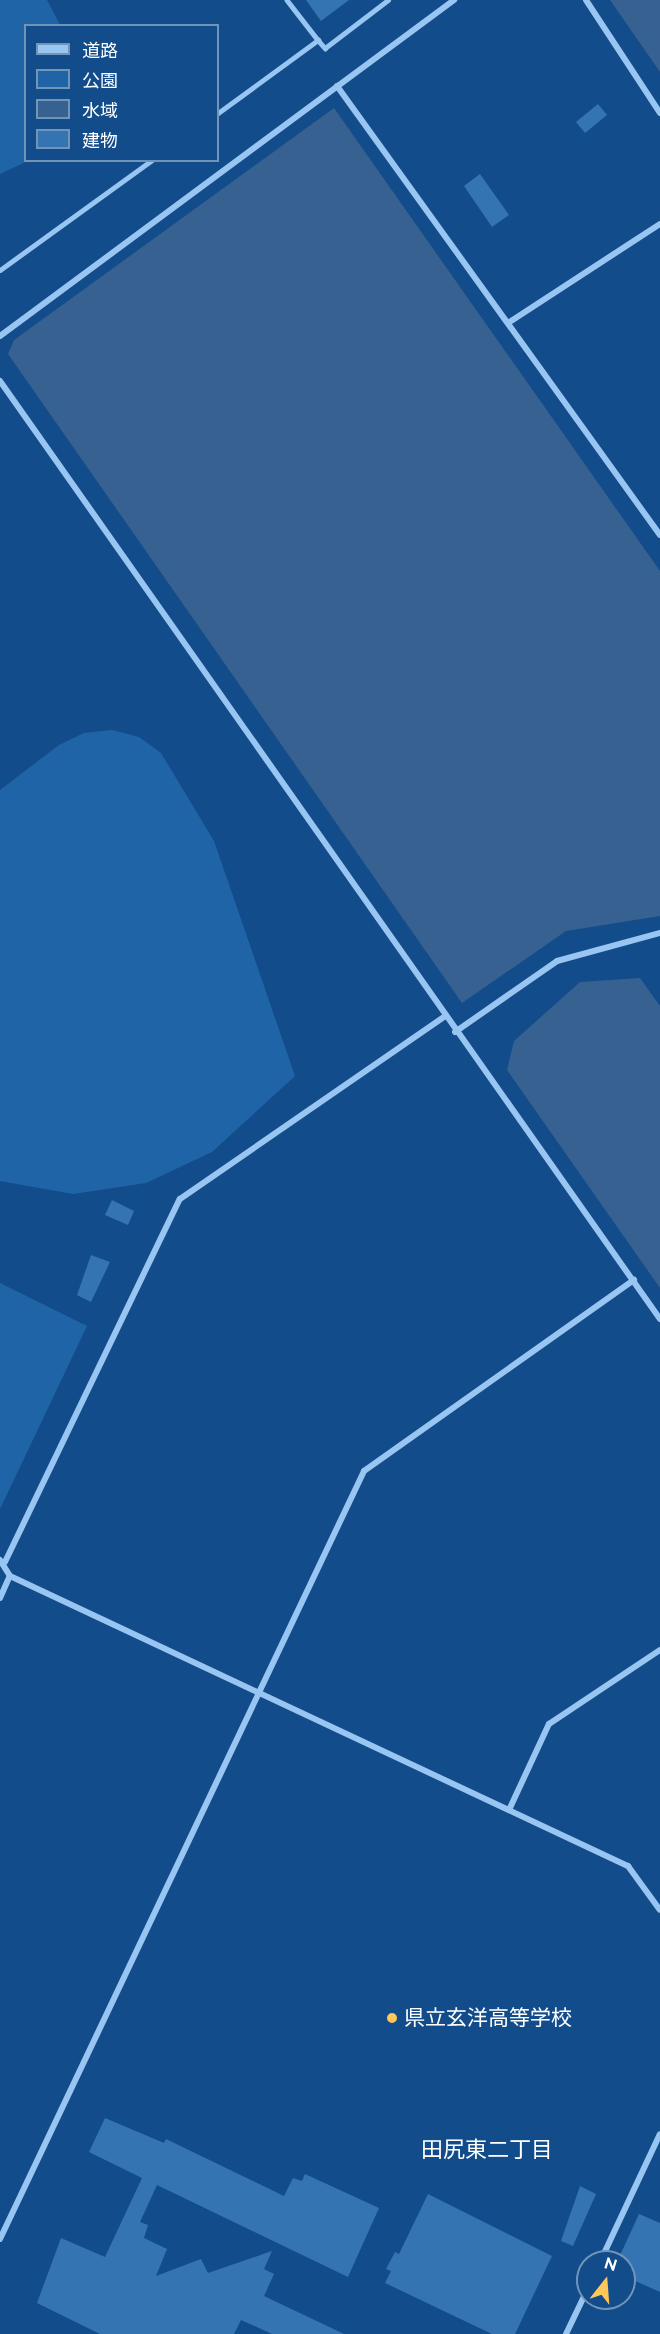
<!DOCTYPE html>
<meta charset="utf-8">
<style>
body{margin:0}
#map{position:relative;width:660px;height:2334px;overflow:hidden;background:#124c8b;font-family:Raleway,"Noto Sans JP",sans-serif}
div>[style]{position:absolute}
.green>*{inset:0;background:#2064a8}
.water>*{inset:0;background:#366190}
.building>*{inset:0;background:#3574b2}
.service>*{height:4.5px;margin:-2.25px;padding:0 2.25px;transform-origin:2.25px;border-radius:2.25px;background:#98c5f1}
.minor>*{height:6px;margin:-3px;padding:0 3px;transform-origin:3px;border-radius:3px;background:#98c5f1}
.dots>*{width:16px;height:16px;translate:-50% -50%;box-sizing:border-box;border:3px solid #124c8b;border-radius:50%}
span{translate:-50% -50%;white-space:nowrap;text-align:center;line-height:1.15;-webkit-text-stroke:4.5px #124c8b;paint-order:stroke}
.poi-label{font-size:21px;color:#fff}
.left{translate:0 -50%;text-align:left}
.neighbourhood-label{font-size:22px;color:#fff}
.legend{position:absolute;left:24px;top:24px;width:195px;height:138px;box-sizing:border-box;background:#124c8b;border:2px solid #7194b9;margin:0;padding:8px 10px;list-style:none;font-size:18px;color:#fff}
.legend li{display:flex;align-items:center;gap:12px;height:30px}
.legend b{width:30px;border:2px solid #7194b9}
.north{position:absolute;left:576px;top:2250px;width:60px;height:60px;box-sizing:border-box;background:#124c8b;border:2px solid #7194b9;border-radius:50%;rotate:17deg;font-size:16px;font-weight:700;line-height:24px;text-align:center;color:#fff}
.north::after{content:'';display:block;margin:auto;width:21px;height:27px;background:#ffc758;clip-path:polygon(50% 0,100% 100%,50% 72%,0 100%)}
</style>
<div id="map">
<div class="green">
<div style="clip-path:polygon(0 0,47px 0,60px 25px,26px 26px,28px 161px,0 174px)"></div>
<div style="clip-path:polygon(112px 730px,139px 737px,161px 753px,214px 841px,295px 1076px,212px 1152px,146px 1183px,73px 1194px,0 1181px,0 790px,59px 745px,84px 733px)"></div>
<div style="clip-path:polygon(0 1283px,87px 1326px,0 1509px)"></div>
</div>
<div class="water">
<div style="clip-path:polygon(610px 0,660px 0,660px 72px)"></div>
<div style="clip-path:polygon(334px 108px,660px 571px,660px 916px,566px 931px,462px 1003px,8px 354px,14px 340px)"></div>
<div style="clip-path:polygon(640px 978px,660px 1006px,660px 1288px,507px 1070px,514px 1041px,580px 982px)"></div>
</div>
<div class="building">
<div style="clip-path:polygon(306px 0,349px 0,321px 21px)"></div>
<div style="clip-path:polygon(598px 104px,607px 115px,585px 133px,576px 122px)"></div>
<div style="clip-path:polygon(480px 174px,509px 215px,492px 227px,464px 186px)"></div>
<div style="clip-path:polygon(112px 1200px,134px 1211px,128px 1225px,105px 1215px)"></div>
<div style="clip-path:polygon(91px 1255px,110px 1262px,91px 1302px,77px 1295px)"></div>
<div style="clip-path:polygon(105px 2118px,164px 2143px,166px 2139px,284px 2196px,293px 2178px,302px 2181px,305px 2174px,379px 2208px,348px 2277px,157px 2185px,140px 2222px,148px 2225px,144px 2238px,167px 2249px,156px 2276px,201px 2259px,208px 2273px,272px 2251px,264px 2269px,274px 2274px,264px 2296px,344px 2334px,272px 2334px,241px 2320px,234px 2334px,100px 2334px,37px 2303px,61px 2238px,105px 2257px,142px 2178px,89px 2152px)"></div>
<div style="clip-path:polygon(580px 2186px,596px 2194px,573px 2246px,561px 2241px)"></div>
<div style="clip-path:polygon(428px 2194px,552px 2256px,515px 2334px,492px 2334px,385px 2283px,391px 2271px,386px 2269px,395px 2252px,399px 2254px)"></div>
<div style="clip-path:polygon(639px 2214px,660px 2223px,660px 2292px,624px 2276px,624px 2262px,617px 2262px)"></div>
</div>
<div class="service">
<div style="left:287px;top:0;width:51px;rotate:52.2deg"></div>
<div style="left:218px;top:113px;width:124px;rotate:-36.1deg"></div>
<div style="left:318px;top:40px;width:11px;rotate:49deg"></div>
<div style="left:325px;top:48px;width:79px;rotate:-37.3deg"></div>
<div style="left:0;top:270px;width:188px;rotate:-35.9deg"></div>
</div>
<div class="minor">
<div style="left:586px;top:0;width:135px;rotate:56.8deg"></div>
<div style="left:337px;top:86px;width:553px;rotate:54.27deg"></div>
<div style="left:508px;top:323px;width:181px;rotate:-33.1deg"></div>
<div style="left:0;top:336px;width:565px;rotate:-36.5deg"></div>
<div style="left:0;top:381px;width:1147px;rotate:54.87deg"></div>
<div style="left:455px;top:1032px;width:124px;rotate:-34.8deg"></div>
<div style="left:557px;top:961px;width:107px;rotate:-15.2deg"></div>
<div style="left:0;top:1560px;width:19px;rotate:58deg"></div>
<div style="left:10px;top:1576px;width:683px;rotate:25.14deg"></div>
<div style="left:628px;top:1866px;width:54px;rotate:54deg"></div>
<div style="left:5px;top:1562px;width:403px;rotate:-64.3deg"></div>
<div style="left:180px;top:1199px;width:321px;rotate:-34.6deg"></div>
<div style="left:0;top:1598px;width:24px;rotate:-66deg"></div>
<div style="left:509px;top:1810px;width:95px;rotate:-65.1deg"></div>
<div style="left:549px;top:1724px;width:133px;rotate:-33.7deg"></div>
<div style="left:0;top:2239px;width:850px;rotate:-64.64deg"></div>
<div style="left:364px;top:1471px;width:331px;rotate:-35.3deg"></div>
<div style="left:600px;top:2262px;width:141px;rotate:-64.9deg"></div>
<div style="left:566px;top:2334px;width:51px;rotate:-64.4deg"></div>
</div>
<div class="dots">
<div style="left:392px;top:2018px;background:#ffc758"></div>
</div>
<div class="poi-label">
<span class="left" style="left:404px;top:2018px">県立玄洋高等学校</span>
</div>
<div class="neighbourhood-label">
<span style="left:487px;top:2150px">田尻東二丁目</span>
</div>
<ul class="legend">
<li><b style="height:8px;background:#98c5f1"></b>道路</li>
<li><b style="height:16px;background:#2064a8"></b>公園</li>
<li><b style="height:16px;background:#366190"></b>水域</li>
<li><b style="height:16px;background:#3574b2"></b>建物</li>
</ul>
<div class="north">N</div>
</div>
